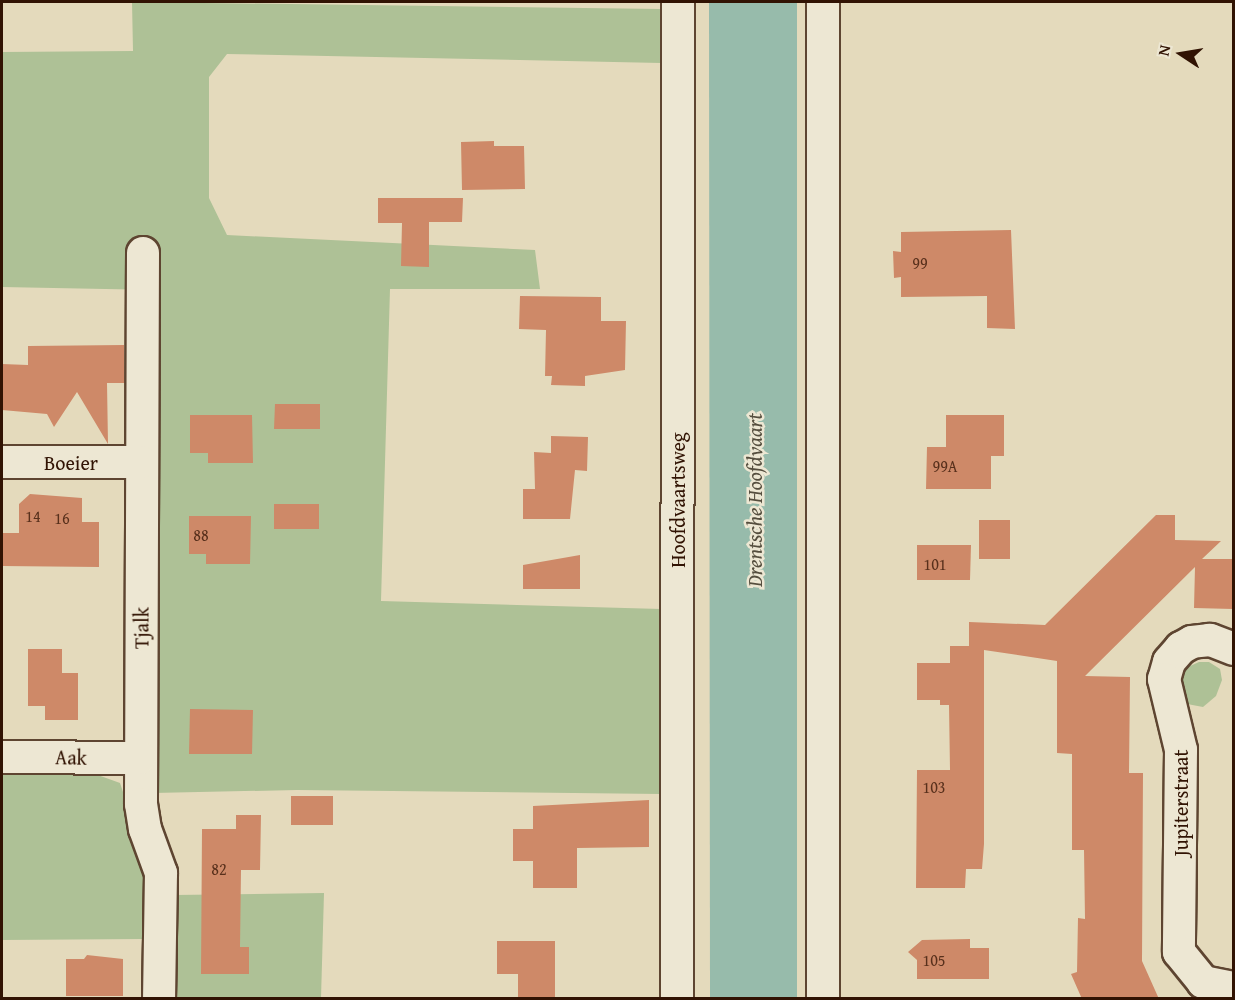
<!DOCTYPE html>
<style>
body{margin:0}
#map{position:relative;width:1235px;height:1000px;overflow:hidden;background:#e4dabc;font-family:"Gentium Book Plus",serif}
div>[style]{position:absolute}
.green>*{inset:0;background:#aec196}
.water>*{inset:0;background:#97bbab}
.building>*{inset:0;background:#ce8968}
.roads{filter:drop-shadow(2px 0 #5e4531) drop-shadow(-2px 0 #5e4531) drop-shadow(0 2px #5e4531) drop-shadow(0 -2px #5e4531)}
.street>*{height:32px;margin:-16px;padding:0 16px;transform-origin:16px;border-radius:16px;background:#ede7d3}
span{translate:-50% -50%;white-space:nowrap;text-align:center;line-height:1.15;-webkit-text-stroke:5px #ede7d3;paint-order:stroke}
.number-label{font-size:16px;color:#58301c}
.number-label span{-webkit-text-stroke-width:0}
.street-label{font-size:20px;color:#311303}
.water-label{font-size:21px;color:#554e3e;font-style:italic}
.frame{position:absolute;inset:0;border:3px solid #311303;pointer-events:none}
.north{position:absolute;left:1151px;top:24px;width:60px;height:60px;-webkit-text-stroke:4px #ede7d3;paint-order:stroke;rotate:282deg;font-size:16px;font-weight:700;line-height:24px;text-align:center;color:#311303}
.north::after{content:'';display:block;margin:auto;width:21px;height:27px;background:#311303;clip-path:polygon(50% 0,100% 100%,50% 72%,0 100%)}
</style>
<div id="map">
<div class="green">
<div style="clip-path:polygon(132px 2px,661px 9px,661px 63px,227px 54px,209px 77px,209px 198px,227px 235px,535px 250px,540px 289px,390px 289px,381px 601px,661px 609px,661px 794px,297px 790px,153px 793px,157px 290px,2px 287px,2px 52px,133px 51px)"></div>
<div style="clip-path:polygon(1199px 662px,1209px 662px,1220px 669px,1222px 680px,1216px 696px,1203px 707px,1182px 703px,1180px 678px,1188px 667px)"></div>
<div style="clip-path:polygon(95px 774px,120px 783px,143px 852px,143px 939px,2px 940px,2px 775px)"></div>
<div style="clip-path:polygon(324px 893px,321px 998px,175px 998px,174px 895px)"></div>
</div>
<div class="water">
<div style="clip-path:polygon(709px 2px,797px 2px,797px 998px,710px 998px)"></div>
</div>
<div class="building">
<div style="clip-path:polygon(494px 141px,494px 146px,524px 146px,525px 189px,462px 190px,461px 142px)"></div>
<div style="clip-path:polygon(378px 198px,463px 198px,462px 222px,429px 222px,429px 267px,401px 266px,402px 223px,378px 223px)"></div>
<div style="clip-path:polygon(1011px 230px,1015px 329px,987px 328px,987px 296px,901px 297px,901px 277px,894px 278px,893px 251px,901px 252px,901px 232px)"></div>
<div style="clip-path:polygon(520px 296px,601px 297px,601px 321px,626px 321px,625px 370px,585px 376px,585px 386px,551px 385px,552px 376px,545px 376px,546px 330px,519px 329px)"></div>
<div style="clip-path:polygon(124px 345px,125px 383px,107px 383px,108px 444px,77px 392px,54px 427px,47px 414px,2px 410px,2px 364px,28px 365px,28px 346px)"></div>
<div style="clip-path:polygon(275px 404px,320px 404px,320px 429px,274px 429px)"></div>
<div style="clip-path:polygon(190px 415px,252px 415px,253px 463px,208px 463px,208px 453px,190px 453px)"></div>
<div style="clip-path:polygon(946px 415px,1004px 415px,1004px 456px,991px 456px,991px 489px,926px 489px,927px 447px,946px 447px)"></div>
<div style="clip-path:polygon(551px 436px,588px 437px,587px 471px,575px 470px,570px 519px,523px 519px,523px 489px,535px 489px,534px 452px,551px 453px)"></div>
<div style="clip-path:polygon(30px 494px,82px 498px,82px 522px,99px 522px,99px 567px,2px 566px,2px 533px,19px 533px,19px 504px)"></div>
<div style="clip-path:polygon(274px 504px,319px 504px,319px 529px,274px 529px)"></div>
<div style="clip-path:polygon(1156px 515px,1175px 515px,1175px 540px,1221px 541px,1202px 559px,1233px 559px,1233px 609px,1194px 608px,1195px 567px,1085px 676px,1130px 677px,1129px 773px,1143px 773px,1142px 961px,1159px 999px,1082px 999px,1071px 974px,1077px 972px,1078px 918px,1085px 919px,1084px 850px,1072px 850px,1072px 754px,1057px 753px,1057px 661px,984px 650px,984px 844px,982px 869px,966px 869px,965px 888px,916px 888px,917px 770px,950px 770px,949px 705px,940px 705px,940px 700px,917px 700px,917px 663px,950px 663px,950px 646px,969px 646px,969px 622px,1045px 625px)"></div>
<div style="clip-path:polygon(189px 516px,251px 516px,250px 564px,206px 564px,206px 554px,189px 554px)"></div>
<div style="clip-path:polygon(979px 520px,1010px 520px,1010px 559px,979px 559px)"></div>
<div style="clip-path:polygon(917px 545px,971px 545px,970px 580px,917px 580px)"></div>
<div style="clip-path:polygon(580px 555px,580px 589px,523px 589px,523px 565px)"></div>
<div style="clip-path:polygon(28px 649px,62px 649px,62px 673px,78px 673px,78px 720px,45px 720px,45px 706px,28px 706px)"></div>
<div style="clip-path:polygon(190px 709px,253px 710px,252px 754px,189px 754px)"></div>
<div style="clip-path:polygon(291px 796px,333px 796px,333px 825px,291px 825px)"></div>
<div style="clip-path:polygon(649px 800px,649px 847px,577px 848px,577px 888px,533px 888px,533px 861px,513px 861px,513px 829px,533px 829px,533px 806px)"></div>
<div style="clip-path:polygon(236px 815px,261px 815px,260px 870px,241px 870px,240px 947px,249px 947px,249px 974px,201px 974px,202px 829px,236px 829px)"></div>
<div style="clip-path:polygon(970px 939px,970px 948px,989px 948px,989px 979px,917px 979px,917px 960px,908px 952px,922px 940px)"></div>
<div style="clip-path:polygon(497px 941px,555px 941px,555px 999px,518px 999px,518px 974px,497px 974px)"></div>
<div style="clip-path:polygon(87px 955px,123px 959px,123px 996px,66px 996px,66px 959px,84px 959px)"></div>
</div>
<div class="roads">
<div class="street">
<div style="left:143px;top:253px;width:551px;rotate:90.21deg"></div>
<div style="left:141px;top:804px;width:25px;rotate:81deg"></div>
<div style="left:145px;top:829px;width:47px;rotate:70deg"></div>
<div style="left:161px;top:873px;width:125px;rotate:90.9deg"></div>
<div style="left:2px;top:462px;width:139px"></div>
<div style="left:1234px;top:649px;width:26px;rotate:-159deg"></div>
<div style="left:1210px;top:640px;width:18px;rotate:174deg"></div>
<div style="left:1192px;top:642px;width:13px;rotate:151deg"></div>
<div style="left:1181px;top:648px;width:18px;rotate:131deg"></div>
<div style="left:1169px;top:662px;width:18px;rotate:106deg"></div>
<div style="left:1164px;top:679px;width:73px;rotate:76.5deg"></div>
<div style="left:1181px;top:750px;width:202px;rotate:90.6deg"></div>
<div style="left:1179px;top:952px;width:38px;rotate:51deg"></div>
<div style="left:1203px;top:982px;width:32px;rotate:11deg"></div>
<div style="left:2px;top:757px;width:138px;rotate:0.4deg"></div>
<div style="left:677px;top:998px;width:996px;rotate:-89.94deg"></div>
<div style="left:823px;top:998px;width:996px;rotate:-90deg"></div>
</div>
</div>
<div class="number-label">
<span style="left:920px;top:263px">99</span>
<span style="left:945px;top:466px">99A</span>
<span style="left:33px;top:516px">14</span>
<span style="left:62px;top:518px">16</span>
<span style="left:201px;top:535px">88</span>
<span style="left:935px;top:564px">101</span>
<span style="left:934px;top:787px">103</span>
<span style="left:219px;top:869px">82</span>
<span style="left:934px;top:960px">105</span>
</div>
<div class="street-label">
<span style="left:71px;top:462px">Boeier</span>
<span style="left:677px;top:500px;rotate:-90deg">Hoofdvaartsweg</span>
<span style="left:141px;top:628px;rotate:-90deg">Tjalk</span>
<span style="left:71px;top:757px;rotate:1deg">Aak</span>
<span style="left:1180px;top:803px;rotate:-90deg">Jupiterstraat</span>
</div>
<div class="water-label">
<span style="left:755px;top:500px;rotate:-90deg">Drentsche Hoofdvaart</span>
</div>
<div class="frame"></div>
<div class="north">N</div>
</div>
